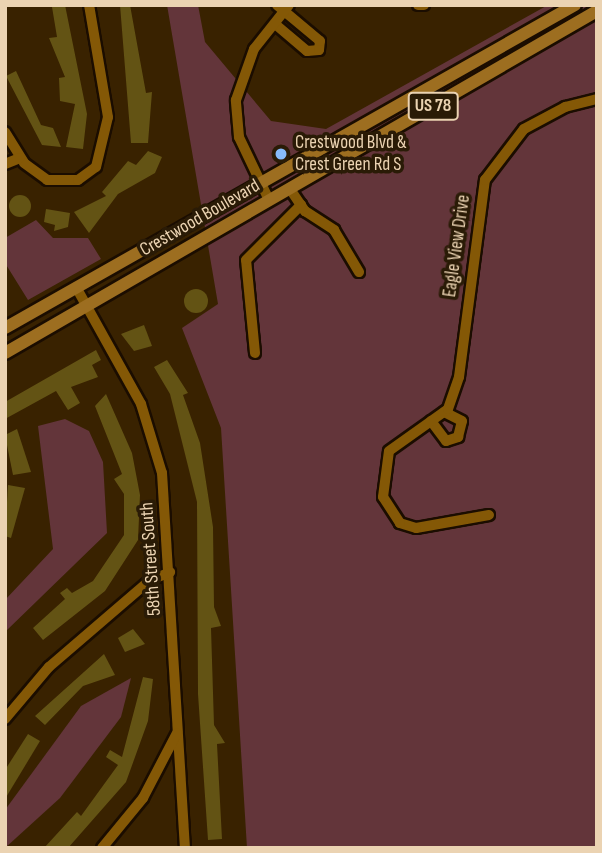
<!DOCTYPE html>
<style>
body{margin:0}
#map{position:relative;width:602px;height:853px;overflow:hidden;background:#392200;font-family:"Sofia Sans Condensed",sans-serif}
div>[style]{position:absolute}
.green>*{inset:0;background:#63353a}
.building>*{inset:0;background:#635314}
.round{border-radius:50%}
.roads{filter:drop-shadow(2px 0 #1b0d00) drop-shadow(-2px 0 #1b0d00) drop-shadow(0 2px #1b0d00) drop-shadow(0 -2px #1b0d00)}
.minor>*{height:10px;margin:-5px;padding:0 5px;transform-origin:5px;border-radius:5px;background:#845806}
.major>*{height:12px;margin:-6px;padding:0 6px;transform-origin:6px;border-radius:6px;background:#9d6e20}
.dots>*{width:19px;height:19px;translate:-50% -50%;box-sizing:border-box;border:4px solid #2a1b06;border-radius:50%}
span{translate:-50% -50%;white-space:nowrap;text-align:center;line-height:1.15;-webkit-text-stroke:7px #2a1b06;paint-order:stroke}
.shield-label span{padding:2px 5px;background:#2a1b06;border:2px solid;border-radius:5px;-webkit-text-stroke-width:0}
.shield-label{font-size:18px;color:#ebd3b2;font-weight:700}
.poi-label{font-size:19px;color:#ebd3b2}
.left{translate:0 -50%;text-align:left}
.street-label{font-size:19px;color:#ebd3b2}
.frame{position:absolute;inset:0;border:7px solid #ebd3b2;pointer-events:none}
</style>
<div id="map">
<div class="green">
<div style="clip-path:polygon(167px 5px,198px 5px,205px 42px,271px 121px,326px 129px,548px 5px,597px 5px,597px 848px,247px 848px,221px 428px,182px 328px,218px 304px)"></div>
<div style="clip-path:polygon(36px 220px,53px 238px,88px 238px,101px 259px,28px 300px,5px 263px,5px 238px)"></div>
<div style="clip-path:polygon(65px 419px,89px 431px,103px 462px,107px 533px,5px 632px,5px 600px,53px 549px,38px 426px)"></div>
<div style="clip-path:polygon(131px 678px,121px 717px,60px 798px,5px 848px,5px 810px,81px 706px)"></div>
</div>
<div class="building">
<div style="clip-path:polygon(65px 5px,87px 114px,83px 149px,66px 147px,75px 104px,60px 101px,59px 78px,65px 77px,49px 38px,57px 37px,52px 7px)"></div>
<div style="clip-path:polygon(120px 5px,130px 5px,146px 93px,152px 92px,148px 143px,131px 143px)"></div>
<div style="clip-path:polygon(16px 71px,41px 125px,53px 128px,61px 147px,42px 145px,6px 76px)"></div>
<div style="clip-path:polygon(148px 151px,162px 157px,155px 173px,118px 194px,89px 233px,74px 212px,106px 196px,102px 192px,128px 161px,136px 165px)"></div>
<div class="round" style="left:9px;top:195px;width:22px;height:22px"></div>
<div style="clip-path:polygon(46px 209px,70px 213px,68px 227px,54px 231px,55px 225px,44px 222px)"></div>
<div class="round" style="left:184px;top:289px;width:24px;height:24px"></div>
<div style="clip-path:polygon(144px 325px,152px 346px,134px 351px,121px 334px)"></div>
<div style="clip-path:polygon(96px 350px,101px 360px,92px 365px,98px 377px,71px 387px,80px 403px,68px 410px,56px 391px,5px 419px,5px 402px)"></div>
<div style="clip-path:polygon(167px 360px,188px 393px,183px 395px,200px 443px,213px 527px,214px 607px,221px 626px,211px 628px,214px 725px,225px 743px,217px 744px,222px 839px,208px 840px,198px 694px,197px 502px,170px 394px,154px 367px)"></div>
<div style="clip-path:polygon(106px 394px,132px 453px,140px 495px,138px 540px,105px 591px,43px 640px,33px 628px,65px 599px,60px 593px,67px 588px,72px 593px,93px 581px,124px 535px,124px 494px,114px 479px,122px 474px,95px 406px)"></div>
<div style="clip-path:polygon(17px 429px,31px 472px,13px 475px,5px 435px)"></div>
<div style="clip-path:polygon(8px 485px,25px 488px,11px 538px,5px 536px)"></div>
<div style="clip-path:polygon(133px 629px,145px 644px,125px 652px,118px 638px)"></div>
<div style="clip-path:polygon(104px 654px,115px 675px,83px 686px,45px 725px,35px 716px)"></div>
<div style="clip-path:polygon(143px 677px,153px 679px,148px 721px,126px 782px,68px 848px,44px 848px,77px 812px,81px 816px,118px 765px,106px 757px,110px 750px,122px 757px)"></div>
<div style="clip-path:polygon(28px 734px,40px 741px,5px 799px,5px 770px)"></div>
</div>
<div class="roads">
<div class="minor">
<div style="left:418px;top:5px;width:6px"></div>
<div style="left:275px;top:24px;width:42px;rotate:40.2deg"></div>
<div style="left:307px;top:51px;width:12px;rotate:-5deg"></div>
<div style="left:319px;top:50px;width:9px;rotate:-84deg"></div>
<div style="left:320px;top:41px;width:56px;rotate:-140.1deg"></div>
<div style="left:5px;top:132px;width:36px;rotate:58deg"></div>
<div style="left:24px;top:163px;width:29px;rotate:36deg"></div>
<div style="left:47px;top:180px;width:31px"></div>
<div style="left:78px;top:180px;width:22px;rotate:-36deg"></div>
<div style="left:96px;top:167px;width:51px;rotate:-76.5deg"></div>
<div style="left:108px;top:117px;width:114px;rotate:-99.6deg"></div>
<div style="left:5px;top:164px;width:16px;rotate:-22deg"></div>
<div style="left:290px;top:189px;width:27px;rotate:56deg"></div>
<div style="left:305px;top:211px;width:35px;rotate:33deg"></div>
<div style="left:334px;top:230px;width:49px;rotate:59.2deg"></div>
<div style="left:269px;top:200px;width:70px;rotate:-115.5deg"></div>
<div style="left:239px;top:137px;width:37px;rotate:-95deg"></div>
<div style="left:236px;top:100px;width:54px;rotate:-70.6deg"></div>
<div style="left:254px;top:49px;width:56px;rotate:-51.5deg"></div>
<div style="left:76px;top:287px;width:134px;rotate:60.9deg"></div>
<div style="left:141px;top:404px;width:72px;rotate:73.1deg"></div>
<div style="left:162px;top:473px;width:376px;rotate:86.5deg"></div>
<div style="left:255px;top:353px;width:93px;rotate:-95.5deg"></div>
<div style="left:246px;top:260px;width:78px;rotate:-45deg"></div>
<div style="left:431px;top:421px;width:25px;rotate:53deg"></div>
<div style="left:446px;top:441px;width:13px;rotate:-18deg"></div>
<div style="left:458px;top:437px;width:16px;rotate:-76deg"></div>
<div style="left:462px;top:421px;width:20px;rotate:-153deg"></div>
<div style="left:489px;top:515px;width:74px;rotate:169.9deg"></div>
<div style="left:416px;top:528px;width:17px;rotate:-163deg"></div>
<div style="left:400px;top:523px;width:31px;rotate:-123deg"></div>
<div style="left:383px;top:497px;width:46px;rotate:-82.6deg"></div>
<div style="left:389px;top:451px;width:72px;rotate:-35.4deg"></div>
<div style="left:448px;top:409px;width:34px;rotate:-71deg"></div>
<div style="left:459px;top:377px;width:199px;rotate:-82.5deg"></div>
<div style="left:485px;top:180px;width:64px;rotate:-52.6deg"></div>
<div style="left:524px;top:129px;width:47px;rotate:-28.2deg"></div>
<div style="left:565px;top:107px;width:33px;rotate:-14deg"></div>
<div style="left:5px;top:719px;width:68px;rotate:-49.8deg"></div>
<div style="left:49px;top:667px;width:132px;rotate:-40.7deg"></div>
<div style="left:149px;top:581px;width:23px;rotate:-23deg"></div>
<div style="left:102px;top:848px;width:65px;rotate:-50.6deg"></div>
<div style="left:143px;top:798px;width:73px;rotate:-62.4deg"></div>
</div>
<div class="major">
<div style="left:5px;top:328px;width:655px;rotate:-29.54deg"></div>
<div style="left:5px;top:353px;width:684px;rotate:-30.02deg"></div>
</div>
</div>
<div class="dots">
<div style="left:281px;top:154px;background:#87bbfb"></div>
</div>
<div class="shield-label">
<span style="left:433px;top:106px">US 78</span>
</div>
<div class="poi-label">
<span class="left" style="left:295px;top:154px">Crestwood Blvd &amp;<br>Crest Green Rd S</span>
</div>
<div class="street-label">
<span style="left:200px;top:218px;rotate:-30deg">Crestwood Boulevard</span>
<span style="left:457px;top:246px;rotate:-82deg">Eagle View Drive</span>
<span style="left:151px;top:559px;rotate:-94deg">58th Street South</span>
</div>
<div class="frame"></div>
</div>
